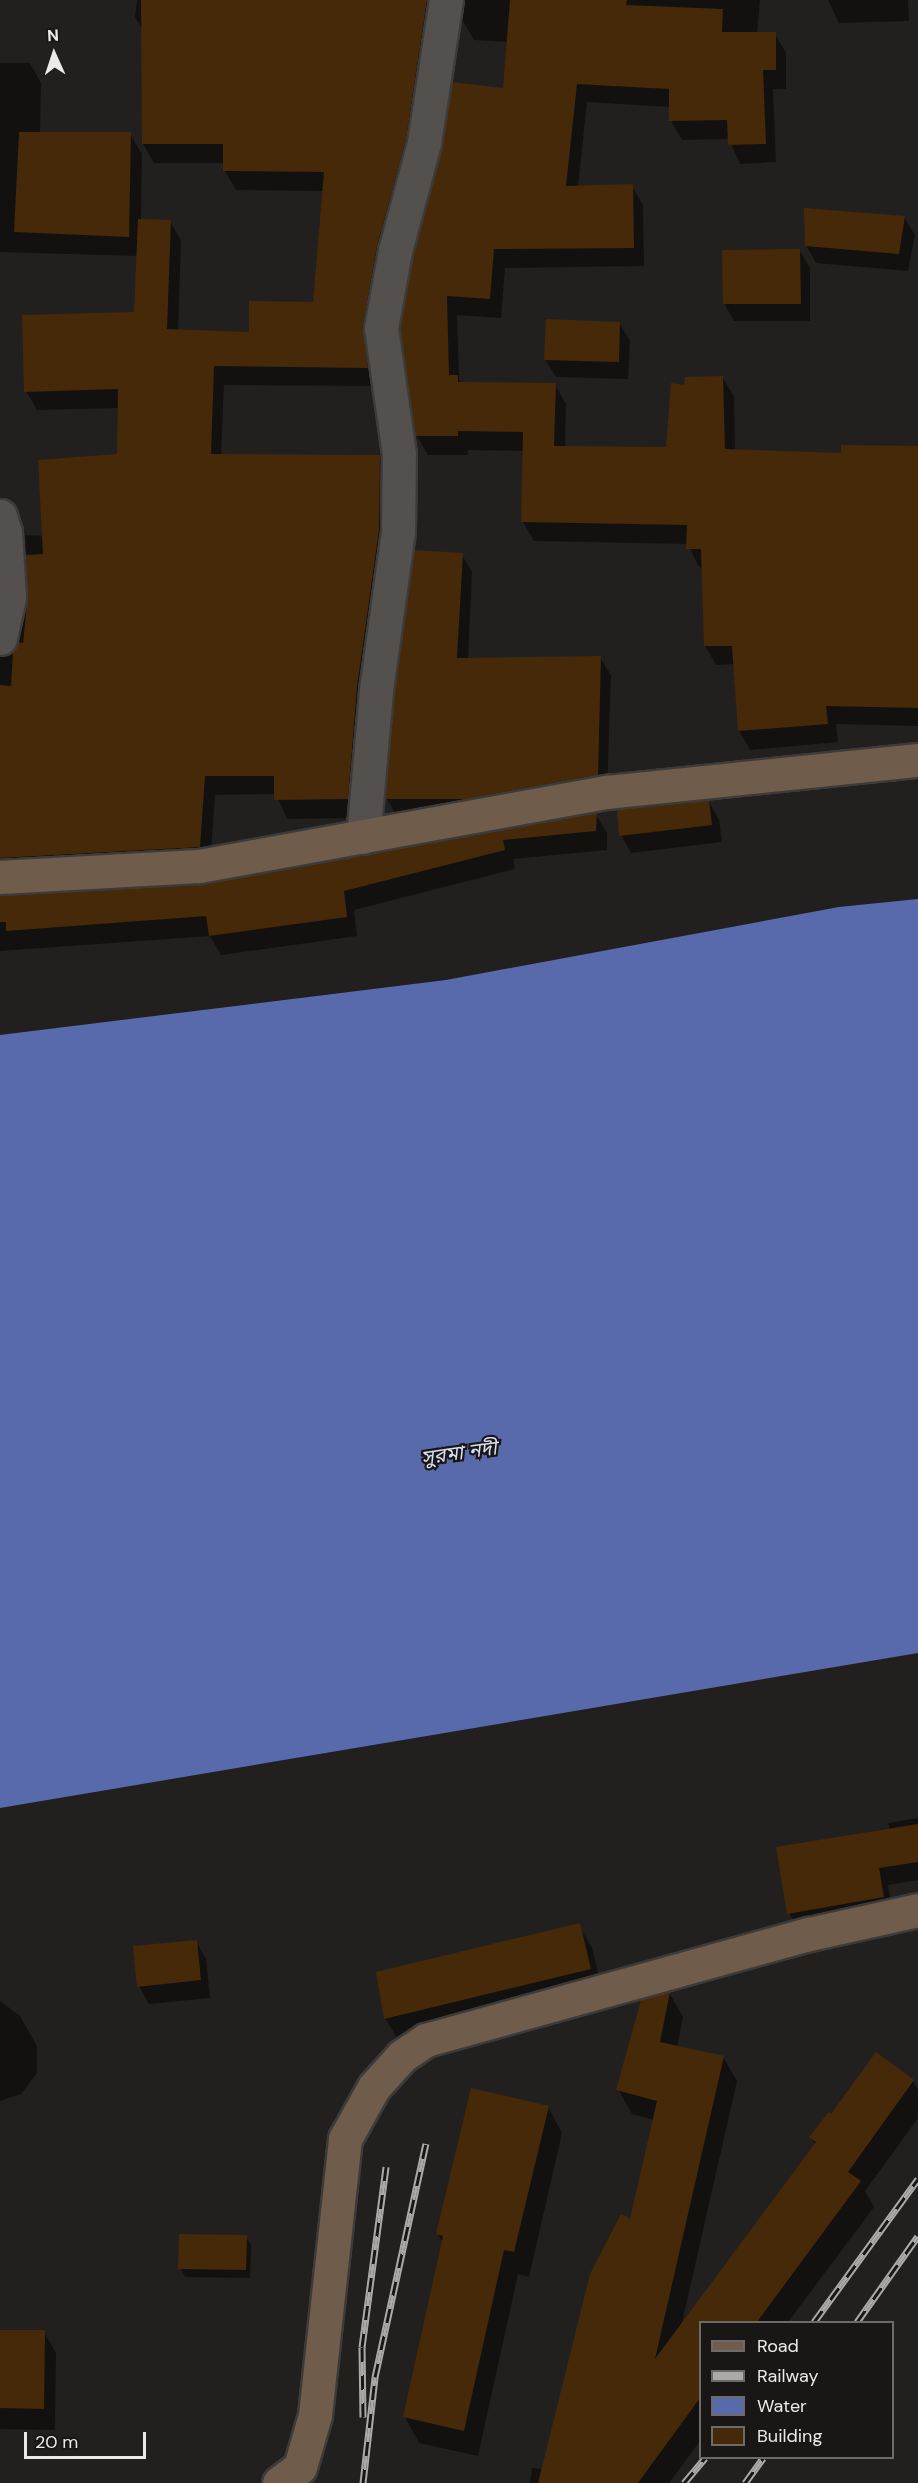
<!DOCTYPE html>
<meta charset="utf-8">
<style>
body{margin:0}
#map{position:relative;width:918px;height:2483px;overflow:hidden;background:#22201e;font-family:"DM Sans","Noto Sans Bengali",sans-serif}
div>[style]{position:absolute}
.water>*{inset:0;background:#586aab}
.shadow>*{inset:0;background:#0007}
.building>*{inset:0;background:#462909}
.roads{filter:drop-shadow(2px 0 #3d3b3a) drop-shadow(-2px 0 #3d3b3a) drop-shadow(0 2px #3d3b3a) drop-shadow(0 -2px #3d3b3a)}
.street>*{height:33px;margin:-16.5px;padding:0 16.5px;transform-origin:16.5px;border-radius:16.5px;background:#53504e}
.secondary>*{height:33px;margin:-16.5px;padding:0 16.5px;transform-origin:16.5px;border-radius:16.5px;background:#6f5c4a}
.rail>*{height:7px;margin-top:-3.5px;transform-origin:0;background:repeating-linear-gradient(90deg,#191715 0 14px,#acaaa9 0 28px);box-sizing:border-box;border-block:2px solid #acaaa9}
span{translate:-50% -50%;white-space:nowrap;text-align:center;line-height:1.15;-webkit-text-stroke:4.5px #191715;paint-order:stroke}
.water-label{font-size:20px;color:#dae0f3;font-style:italic}
.legend{position:absolute;left:699px;top:2321px;width:195px;height:138px;box-sizing:border-box;background:#191715;border:2px solid #6d6b6a;margin:0;padding:8px 10px;list-style:none;font-size:18px;color:#eceae9}
.legend li{display:flex;align-items:center;gap:12px;height:30px}
.legend b{width:30px;border:2px solid #6d6b6a}
.north{position:absolute;left:24px;top:24px;width:60px;height:60px;-webkit-text-stroke:4px #191715;paint-order:stroke;rotate:357deg;font-size:16px;font-weight:700;line-height:24px;text-align:center;color:#eceae9}
.north::after{content:'';display:block;margin:auto;width:21px;height:27px;background:#eceae9;clip-path:polygon(50% 0,100% 100%,50% 72%,0 100%)}
.scale{position:absolute;left:24px;top:2432px;width:122px;height:27px;box-sizing:border-box;border:3px solid #eceae9;border-top:0;padding-left:8px;font-size:18px;line-height:21px;white-space:nowrap;color:#eceae9;-webkit-text-stroke:4px #191715;paint-order:stroke}
</style>
<div id="map">
<div class="water">
<div style="clip-path:polygon(918px 899px,918px 1653px,0 1808px,0 1035px,446px 980px,839px 907px)"></div>
</div>
<div class="shadow">
<div style="clip-path:polygon(137px 0,760px 0,757px 34px,775px 34px,786px 53px,786px 89px,773px 89px,776px 162px,740px 164px,729px 139px,682px 140px,671px 121px,671px 107px,587px 102px,578px 187px,632px 186px,643px 205px,644px 266px,505px 268px,501px 318px,457px 315px,459px 379px,461px 383px,555px 385px,566px 404px,565px 448px,667px 449px,686px 387px,723px 378px,734px 397px,735px 451px,842px 455px,918px 448px,918px 726px,836px 724px,838px 742px,750px 750px,739px 731px,735px 664px,716px 665px,705px 646px,703px 568px,699px 567px,688px 544px,534px 541px,523px 522px,524px 451px,468px 450px,468px 455px,428px 455px,417px 436px,402px 328px,505px 89px,508px 42px,474px 40px,463px 21px,462px 0,378px 386px,224px 385px,221px 456px,379px 457px,390px 476px,358px 818px,287px 819px,276px 794px,215px 795px,210px 865px,0 883px,0 657px,15px 652px,29px 601px,25px 535px,45px 536px,118px 455px,119px 408px,37px 410px,26px 391px,136px 313px,138px 256px,0 252px,0 63px,30px 63px,41px 83px,40px 133px,130px 134px,142px 154px,141px 221px,170px 221px,181px 241px,178px 331px,250px 334px,314px 303px,324px 191px,236px 190px,225px 171px,225px 163px,154px 163px,143px 144px,143px 30px,135px 17px)"></div>
<div style="clip-path:polygon(828px 0,908px 0,909px 21px,839px 23px)"></div>
<div style="clip-path:polygon(904px 217px,915px 235px,908px 271px,816px 263px,806px 245px)"></div>
<div style="clip-path:polygon(800px 251px,810px 268px,810px 321px,734px 321px,724px 303px)"></div>
<div style="clip-path:polygon(619px 323px,630px 341px,628px 379px,556px 377px,545px 359px)"></div>
<div style="clip-path:polygon(462px 555px,472px 572px,468px 659px,600px 657px,611px 675px,607px 792px,397px 816px,387px 799px)"></div>
<div style="clip-path:polygon(709px 802px,719px 820px,722px 842px,631px 853px,621px 835px)"></div>
<div style="clip-path:polygon(596px 815px,607px 833px,607px 850px,513px 859px,515px 869px,354px 910px,357px 936px,221px 955px,210px 936px,0 951px,0 897px,200px 886px)"></div>
<div style="clip-path:polygon(918px 1818px,918px 1880px,888px 1885px,893px 1914px,799px 1930px,789px 1913px,890px 1830px,888px 1823px)"></div>
<div style="clip-path:polygon(579px 1925px,592px 1948px,603px 1992px,399px 2041px,385px 2018px)"></div>
<div style="clip-path:polygon(196px 1941px,206px 1959px,210px 1998px,149px 2004px,139px 1986px)"></div>
<div style="clip-path:polygon(670px 1994px,683px 2017px,677px 2047px,723px 2057px,737px 2081px,681px 2327px,816px 2145px,811px 2137px,831px 2117px,913px 2081px,918px 2090px,918px 2118px,865px 2191px,874px 2207px,788px 2322px,700px 2322px,700px 2441px,669px 2483px,530px 2483px,532px 2468px,543px 2469px,631px 2221px,654px 2120px,632px 2114px,618px 2089px,642px 2001px)"></div>
<div style="clip-path:polygon(0 2001px,20px 2016px,37px 2046px,37px 2073px,21px 2094px,0 2101px)"></div>
<div style="clip-path:polygon(548px 2107px,562px 2133px,529px 2277px,518px 2274px,478px 2456px,419px 2443px,405px 2417px,443px 2243px,438px 2234px)"></div>
<div style="clip-path:polygon(246px 2237px,251px 2245px,250px 2278px,185px 2277px,180px 2268px)"></div>
<div style="clip-path:polygon(0 2330px,44px 2332px,56px 2353px,55px 2430px,0 2429px)"></div>
</div>
<div class="building">
<div style="clip-path:polygon(141px 0,427px 0,406px 139px,377px 246px,363px 325px,368px 368px,214px 366px,211px 454px,380px 455px,379px 530px,357px 687px,348px 799px,274px 800px,274px 776px,205px 776px,200px 847px,0 858px,0 685px,11px 686px,13px 652px,18px 642px,23px 643px,28px 596px,25px 555px,43px 554px,38px 460px,117px 454px,118px 389px,24px 392px,22px 315px,134px 312px,138px 219px,171px 220px,167px 329px,249px 332px,249px 301px,313px 302px,324px 172px,223px 171px,223px 144px,142px 144px)"></div>
<div style="clip-path:polygon(510px 0,627px 0,626px 5px,723px 9px,722px 32px,776px 32px,776px 70px,763px 70px,766px 144px,728px 145px,727px 120px,669px 121px,669px 89px,577px 84px,566px 186px,633px 184px,634px 248px,494px 249px,490px 299px,447px 296px,449px 375px,458px 375px,458px 382px,556px 383px,554px 446px,666px 447px,671px 383px,684px 385px,685px 377px,723px 376px,725px 449px,841px 453px,841px 445px,918px 446px,918px 708px,826px 706px,828px 724px,738px 731px,732px 646px,704px 646px,701px 549px,686px 549px,687px 525px,521px 522px,523px 432px,458px 431px,458px 436px,415px 436px,400px 328px,413px 255px,442px 148px,452px 82px,503px 88px)"></div>
<div style="clip-path:polygon(19px 132px,131px 132px,129px 237px,14px 232px)"></div>
<div style="clip-path:polygon(804px 208px,905px 216px,899px 254px,805px 246px)"></div>
<div style="clip-path:polygon(800px 249px,801px 304px,723px 304px,722px 250px)"></div>
<div style="clip-path:polygon(546px 319px,620px 322px,619px 362px,544px 360px)"></div>
<div style="clip-path:polygon(414px 550px,463px 553px,457px 658px,601px 656px,598px 775px,466px 799px,385px 799px,395px 692px)"></div>
<div style="clip-path:polygon(709px 800px,712px 825px,619px 836px,617px 810px)"></div>
<div style="clip-path:polygon(597px 813px,596px 831px,503px 840px,505px 850px,344px 891px,347px 917px,209px 936px,206px 916px,6px 931px,6px 922px,0 922px,0 896px,202px 884px)"></div>
<div style="clip-path:polygon(918px 1824px,918px 1862px,879px 1868px,884px 1897px,787px 1914px,776px 1847px)"></div>
<div style="clip-path:polygon(580px 1923px,591px 1969px,384px 2019px,376px 1972px)"></div>
<div style="clip-path:polygon(197px 1940px,201px 1980px,137px 1987px,133px 1946px)"></div>
<div style="clip-path:polygon(670px 1992px,660px 2042px,724px 2056px,655px 2359px,816px 2142px,809px 2137px,829px 2112px,831px 2114px,876px 2052px,914px 2080px,848px 2172px,861px 2181px,757px 2322px,700px 2322px,700px 2398px,638px 2483px,538px 2483px,590px 2274px,621px 2214px,630px 2219px,657px 2101px,616px 2090px,641px 2000px)"></div>
<div style="clip-path:polygon(471px 2088px,549px 2106px,514px 2252px,504px 2250px,464px 2431px,403px 2417px,443px 2236px,436px 2234px)"></div>
<div style="clip-path:polygon(179px 2234px,247px 2235px,246px 2270px,178px 2269px)"></div>
<div style="clip-path:polygon(0 2330px,45px 2330px,44px 2409px,0 2408px)"></div>
</div>
<div class="roads">
<div class="street">
<div style="left:0;top:516px;width:17px;rotate:73deg"></div>
<div style="left:5px;top:532px;width:65px;rotate:86.5deg"></div>
<div style="left:9px;top:597px;width:42px;rotate:102.4deg"></div>
<div style="left:363px;top:837px;width:148px;rotate:-84.9deg"></div>
<div style="left:376px;top:690px;width:161px;rotate:-82.1deg"></div>
<div style="left:398px;top:531px;width:77px;rotate:-89.3deg"></div>
<div style="left:399px;top:454px;width:127px;rotate:-98.1deg"></div>
<div style="left:381px;top:328px;width:78px;rotate:-79.7deg"></div>
<div style="left:395px;top:251px;width:112px;rotate:-75deg"></div>
<div style="left:424px;top:143px;width:145px;rotate:-81.3deg"></div>
</div>
<div class="secondary">
<div style="left:0;top:877px;width:199px;rotate:-3.2deg"></div>
<div style="left:199px;top:866px;width:415px;rotate:-10.3deg"></div>
<div style="left:607px;top:792px;width:313px;rotate:-5.9deg"></div>
<div style="left:279px;top:2483px;width:26px;rotate:-37deg"></div>
<div style="left:300px;top:2467px;width:54px;rotate:-73.9deg"></div>
<div style="left:315px;top:2415px;width:278px;rotate:-83.8deg"></div>
<div style="left:345px;top:2139px;width:60px;rotate:-60.9deg"></div>
<div style="left:374px;top:2087px;width:42px;rotate:-47.9deg"></div>
<div style="left:402px;top:2056px;width:29px;rotate:-34deg"></div>
<div style="left:426px;top:2040px;width:397px;rotate:-15.5deg"></div>
<div style="left:809px;top:1934px;width:112px;rotate:-12.4deg"></div>
</div>
</div>
<div class="rail">
<div style="left:814px;top:2322px;width:177px;rotate:-54deg"></div>
<div style="left:857px;top:2322px;width:105px;rotate:-54.7deg"></div>
<div style="left:363px;top:2417px;width:70px;rotate:-90.8deg"></div>
<div style="left:362px;top:2347px;width:182px;rotate:-82.4deg"></div>
<div style="left:363px;top:2483px;width:107px;rotate:-83.5deg"></div>
<div style="left:375px;top:2377px;width:239px;rotate:-77.7deg"></div>
<div style="left:684px;top:2483px;width:33px;rotate:-50deg"></div>
<div style="left:745px;top:2483px;width:31px;rotate:-54deg"></div>
</div>
<div class="water-label">
<span style="left:459px;top:1453px;rotate:-8deg">সুরমা নদী</span>
</div>
<ul class="legend">
<li><b style="height:8px;background:#6f5c4a"></b>Road</li>
<li><b style="height:8px;background:#acaaa9"></b>Railway</li>
<li><b style="height:16px;background:#586aab"></b>Water</li>
<li><b style="height:16px;background:#462909"></b>Building</li>
</ul>
<div class="north">N</div>
<div class="scale">20 m</div>
</div>
